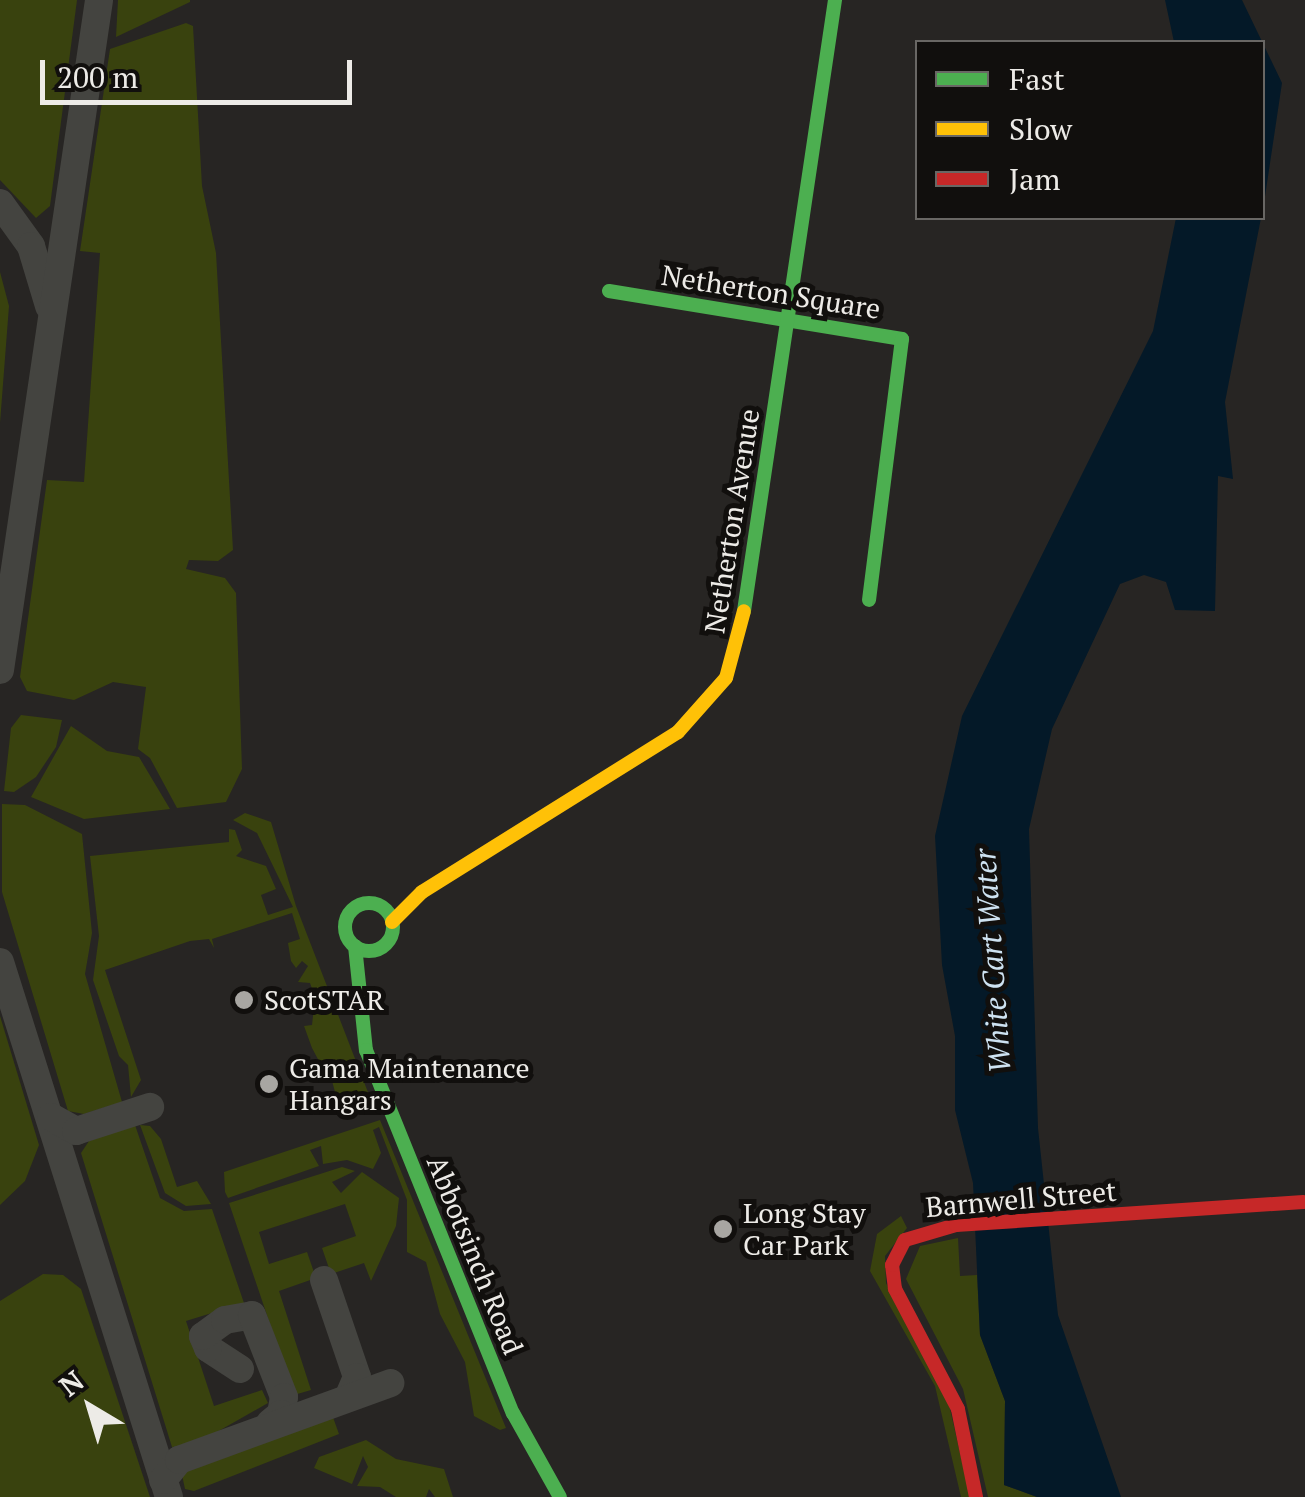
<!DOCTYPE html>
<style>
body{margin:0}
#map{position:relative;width:1305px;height:1497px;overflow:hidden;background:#272523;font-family:"PT Serif",serif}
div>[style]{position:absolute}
.green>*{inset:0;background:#39420e}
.water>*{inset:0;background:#041928}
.taxiway>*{height:28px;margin:-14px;padding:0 14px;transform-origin:14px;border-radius:14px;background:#444440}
.fast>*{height:14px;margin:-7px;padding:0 7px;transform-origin:7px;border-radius:7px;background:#4caf50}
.fast>.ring{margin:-7px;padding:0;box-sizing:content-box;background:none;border:14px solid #4caf50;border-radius:50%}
.slow>*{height:14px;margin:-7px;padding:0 7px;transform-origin:7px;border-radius:7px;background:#ffc107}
.jam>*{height:14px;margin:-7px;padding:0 7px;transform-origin:7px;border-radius:7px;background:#c62828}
.dots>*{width:28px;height:28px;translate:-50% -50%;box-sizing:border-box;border:5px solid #110f0d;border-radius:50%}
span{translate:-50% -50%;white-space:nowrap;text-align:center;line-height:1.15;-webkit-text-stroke:10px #110f0d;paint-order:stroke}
.street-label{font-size:28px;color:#edebe7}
.poi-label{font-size:28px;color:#edebe7}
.left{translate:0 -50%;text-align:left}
.water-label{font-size:30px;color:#cee2f1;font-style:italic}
.legend{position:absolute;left:915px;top:40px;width:350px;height:180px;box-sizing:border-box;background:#110f0d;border:2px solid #696764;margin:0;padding:12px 18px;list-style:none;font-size:30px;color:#edebe7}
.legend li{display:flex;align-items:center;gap:20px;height:50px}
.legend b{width:50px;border:2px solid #696764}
.north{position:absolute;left:40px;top:1357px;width:100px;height:100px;-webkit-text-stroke:8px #110f0d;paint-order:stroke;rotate:322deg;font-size:28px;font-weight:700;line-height:40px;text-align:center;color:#edebe7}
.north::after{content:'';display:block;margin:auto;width:35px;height:45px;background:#edebe7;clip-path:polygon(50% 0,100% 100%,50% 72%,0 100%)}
.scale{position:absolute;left:40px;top:60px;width:312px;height:45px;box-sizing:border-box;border:5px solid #edebe7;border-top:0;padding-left:12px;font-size:30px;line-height:35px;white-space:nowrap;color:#edebe7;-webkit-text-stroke:8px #110f0d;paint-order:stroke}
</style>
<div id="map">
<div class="green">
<div style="clip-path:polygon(0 0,77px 0,50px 206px,36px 218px,0 180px)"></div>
<div style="clip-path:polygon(118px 0,190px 0,190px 2px,116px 37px)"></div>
<div style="clip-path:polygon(186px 23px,193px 26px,202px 186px,216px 253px,233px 550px,218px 561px,189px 560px,186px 569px,225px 578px,236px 593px,242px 769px,226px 802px,177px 808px,150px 758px,138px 749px,146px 687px,113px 682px,74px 700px,27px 691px,20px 677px,47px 480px,84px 482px,100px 253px,80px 251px,110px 49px)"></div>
<div style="clip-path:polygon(0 272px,9px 306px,0 423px)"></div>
<div style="clip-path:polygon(21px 715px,62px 720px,56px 747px,36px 777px,14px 792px,4px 791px,11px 728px)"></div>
<div style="clip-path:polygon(71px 726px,107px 751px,139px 757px,170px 809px,84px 819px,31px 797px)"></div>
<div style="clip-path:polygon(2px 804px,25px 805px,82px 834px,92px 933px,85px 974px,122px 1102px,84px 1114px,68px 1111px,2px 892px)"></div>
<div style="clip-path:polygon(245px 813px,271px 822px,296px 906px,371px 1100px,359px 1101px,364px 1091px,356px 1094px,353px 1105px,339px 1107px,327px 1062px,320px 1063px,312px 1048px,304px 1026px,312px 1025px,315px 997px,310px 983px,298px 982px,308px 966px,302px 961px,296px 968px,291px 961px,288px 943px,300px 939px,292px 913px,212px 939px,214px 948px,209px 939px,190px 941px,105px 970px,141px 1080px,131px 1097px,128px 1065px,119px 1056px,93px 980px,99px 936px,90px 856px,229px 842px,229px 829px,235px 830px,242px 850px,236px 856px,266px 866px,276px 889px,261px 895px,268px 915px,293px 907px,257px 833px,233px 820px)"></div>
<div style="clip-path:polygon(0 1016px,39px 1145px,25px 1181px,0 1205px)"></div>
<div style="clip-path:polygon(380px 1120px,506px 1428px,500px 1430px,474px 1416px,465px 1362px,440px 1314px,426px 1262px,407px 1252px,407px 1200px,379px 1127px,373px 1130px,381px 1153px,373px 1169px,347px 1160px,323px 1164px,321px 1146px,310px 1150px,319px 1166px,228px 1198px,225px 1192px,224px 1172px)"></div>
<div style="clip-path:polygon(135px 1125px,160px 1198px,184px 1211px,212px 1209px,244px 1303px,186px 1321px,214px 1406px,262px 1390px,268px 1403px,194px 1445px,172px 1447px,81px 1153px,89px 1141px)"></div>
<div style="clip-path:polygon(140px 1125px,150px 1126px,161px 1139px,177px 1187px,197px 1181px,211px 1204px,186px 1206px,165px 1193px)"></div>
<div style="clip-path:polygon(342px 1167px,355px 1171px,332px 1182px,341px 1193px,362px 1172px,399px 1198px,396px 1226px,371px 1281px,364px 1263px,331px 1274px,322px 1248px,356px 1236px,345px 1204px,259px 1232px,269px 1264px,307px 1252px,316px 1278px,279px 1291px,311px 1390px,294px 1395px,229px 1203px)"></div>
<div style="clip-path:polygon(901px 1216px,907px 1228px,885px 1256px,886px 1283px,948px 1400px,970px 1497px,961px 1497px,935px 1386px,870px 1271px,877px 1234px)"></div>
<div style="clip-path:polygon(958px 1238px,960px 1276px,977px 1275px,980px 1335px,1005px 1401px,1004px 1485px,1037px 1497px,988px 1497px,963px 1389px,906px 1279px,920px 1246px)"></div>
<div style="clip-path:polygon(43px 1274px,63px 1275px,81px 1289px,150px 1497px,0 1497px,0 1301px)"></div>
<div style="clip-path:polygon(330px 1409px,339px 1434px,194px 1491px,185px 1489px,182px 1475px,193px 1465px)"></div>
<div style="clip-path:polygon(366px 1440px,396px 1459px,444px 1469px,453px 1497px,435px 1497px,429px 1489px,426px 1497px,396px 1497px,380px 1487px,357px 1486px,368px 1467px,363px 1456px,352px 1484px,314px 1468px,319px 1457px)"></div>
</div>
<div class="water">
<div style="clip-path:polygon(1165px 0,1242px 0,1282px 83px,1263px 210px,1262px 42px,1174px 42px)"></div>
<div style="clip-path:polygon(1176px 218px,1261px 218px,1225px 402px,1233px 479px,1218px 476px,1215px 611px,1175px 610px,1166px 582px,1144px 575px,1120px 584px,1052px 729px,1029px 829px,1038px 1128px,1058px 1315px,1121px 1497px,1037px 1497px,1004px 1485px,1005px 1401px,980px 1335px,973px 1183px,955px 1110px,955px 1036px,942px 965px,935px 836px,962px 716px,1153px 331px)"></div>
</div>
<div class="taxiway">
<div style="left:0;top:203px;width:53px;rotate:54.2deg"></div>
<div style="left:31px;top:246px;width:63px;rotate:73.3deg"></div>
<div style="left:0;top:670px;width:677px;rotate:-81.59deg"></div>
<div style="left:0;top:962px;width:561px;rotate:72.47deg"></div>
<div style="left:51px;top:1117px;width:29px;rotate:29deg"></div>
<div style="left:76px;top:1131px;width:78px;rotate:-18deg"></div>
<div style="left:324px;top:1280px;width:102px;rotate:71.2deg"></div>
<div style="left:357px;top:1377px;width:21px;rotate:113deg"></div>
<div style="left:240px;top:1369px;width:38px;rotate:-147deg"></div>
<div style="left:208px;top:1348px;width:13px;rotate:-113deg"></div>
<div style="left:203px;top:1336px;width:27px;rotate:-36deg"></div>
<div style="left:225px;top:1320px;width:27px;rotate:-10deg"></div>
<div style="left:252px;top:1315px;width:88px;rotate:68.7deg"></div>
<div style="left:284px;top:1397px;width:17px;rotate:100deg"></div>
<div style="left:281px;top:1414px;width:14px;rotate:141deg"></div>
<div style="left:163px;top:1480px;width:26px;rotate:-51deg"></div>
<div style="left:179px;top:1460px;width:225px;rotate:-20deg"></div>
</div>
<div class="fast">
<div style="left:609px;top:291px;width:297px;rotate:9.3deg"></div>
<div style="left:902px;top:339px;width:263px;rotate:97.2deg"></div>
<div style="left:744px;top:611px;width:618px;rotate:-81.53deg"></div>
<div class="ring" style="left:345px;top:903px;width:34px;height:34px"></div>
<div style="left:355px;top:946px;width:105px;rotate:84deg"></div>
<div style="left:366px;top:1050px;width:392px;rotate:68deg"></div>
<div style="left:513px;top:1413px;width:96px;rotate:60.8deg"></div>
</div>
<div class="slow">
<div style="left:392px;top:922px;width:42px;rotate:-45deg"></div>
<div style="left:422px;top:892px;width:302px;rotate:-32deg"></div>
<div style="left:678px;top:732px;width:72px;rotate:-48.4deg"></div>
<div style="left:726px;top:678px;width:69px;rotate:-75deg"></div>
</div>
<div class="jam">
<div style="left:976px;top:1497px;width:90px;rotate:-101.6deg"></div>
<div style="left:958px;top:1409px;width:136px;rotate:-117.7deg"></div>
<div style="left:895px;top:1289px;width:24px;rotate:-97deg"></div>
<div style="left:892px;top:1265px;width:28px;rotate:-63deg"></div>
<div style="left:905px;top:1240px;width:53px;rotate:-16.4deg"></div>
<div style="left:956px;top:1225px;width:348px;rotate:-3.8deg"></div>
</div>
<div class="dots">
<div style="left:244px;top:1000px;background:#a8a6a2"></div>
<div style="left:269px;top:1084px;background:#a8a6a2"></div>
<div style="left:723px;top:1229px;background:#a8a6a2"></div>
</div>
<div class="street-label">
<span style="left:771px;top:292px;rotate:9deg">Netherton Square</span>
<span style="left:732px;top:521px;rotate:-81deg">Netherton Avenue</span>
<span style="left:1021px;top:1199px;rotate:-5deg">Barnwell Street</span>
<span style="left:475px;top:1255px;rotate:68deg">Abbotsinch Road</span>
</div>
<div class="poi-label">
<span class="left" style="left:264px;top:1000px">ScotSTAR</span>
<span class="left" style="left:289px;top:1084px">Gama Maintenance<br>Hangars</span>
<span class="left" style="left:743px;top:1229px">Long Stay<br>Car Park</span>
</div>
<div class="water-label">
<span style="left:992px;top:961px;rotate:-94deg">White Cart Water</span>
</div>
<ul class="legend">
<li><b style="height:12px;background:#4caf50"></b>Fast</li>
<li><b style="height:12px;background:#ffc107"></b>Slow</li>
<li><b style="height:12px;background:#c62828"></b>Jam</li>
</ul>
<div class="north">N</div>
<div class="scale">200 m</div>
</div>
